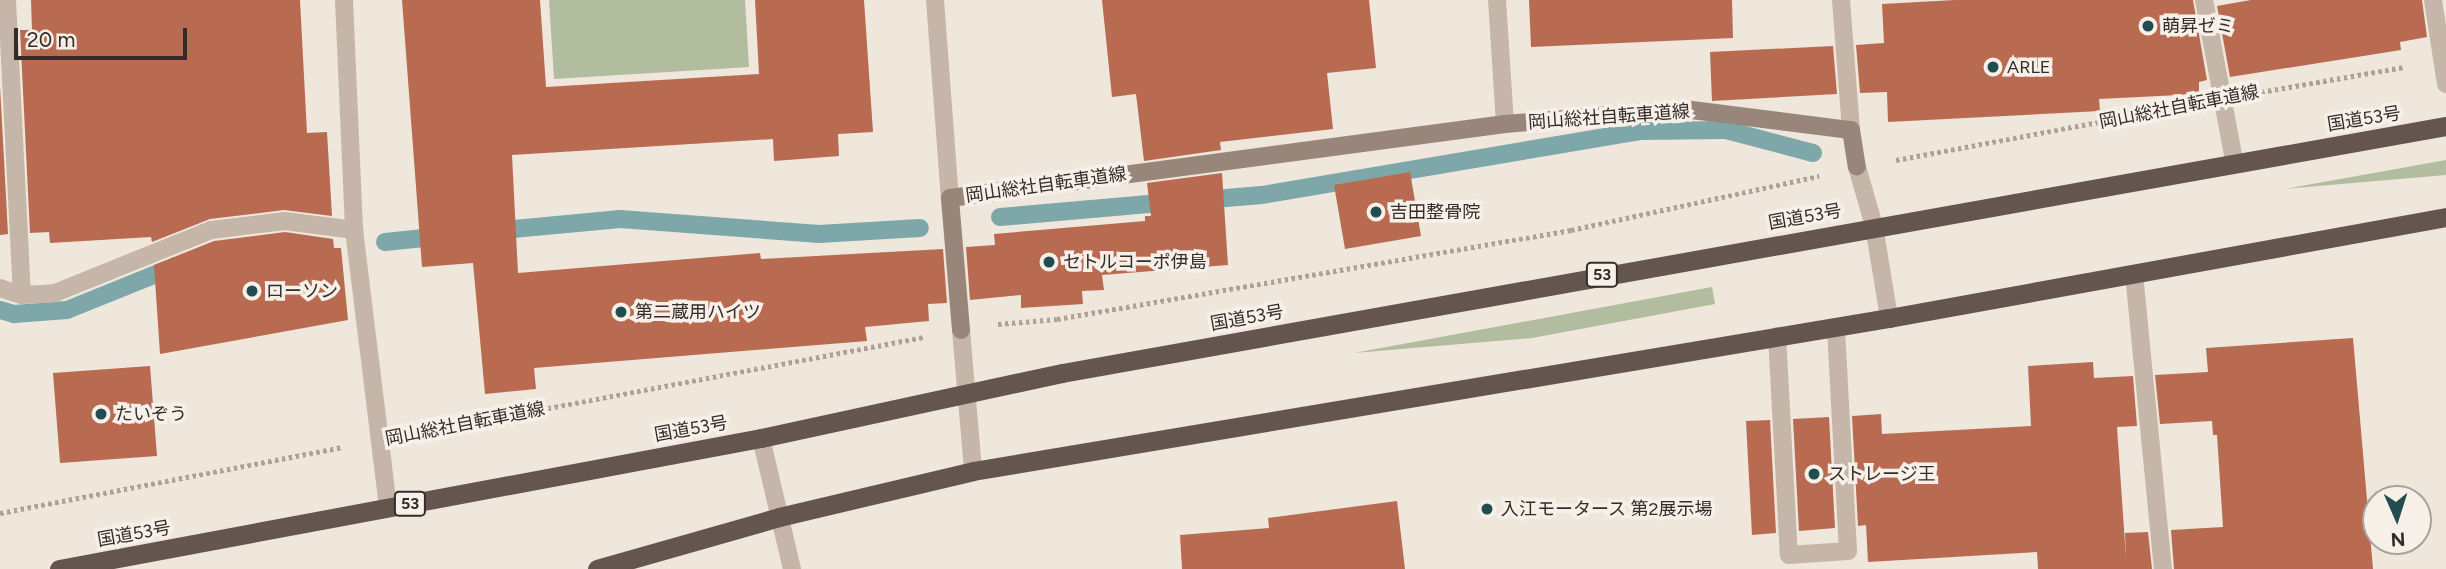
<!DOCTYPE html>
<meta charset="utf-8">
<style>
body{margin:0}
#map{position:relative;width:2446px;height:569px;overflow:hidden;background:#efe6dc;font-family:Figtree,"Noto Sans JP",sans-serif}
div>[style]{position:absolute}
.green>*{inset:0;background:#b2bc9e}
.stream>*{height:18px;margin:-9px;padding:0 9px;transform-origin:9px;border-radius:9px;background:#7ea7a9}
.building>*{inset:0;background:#b86b51}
.path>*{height:4.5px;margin-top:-2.25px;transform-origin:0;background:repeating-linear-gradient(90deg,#b1a194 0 3.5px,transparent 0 7px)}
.service>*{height:18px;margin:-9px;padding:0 9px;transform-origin:9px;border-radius:9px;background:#c6b6a9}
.minor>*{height:18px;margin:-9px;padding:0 9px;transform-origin:9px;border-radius:9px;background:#c6b6a9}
.tertiary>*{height:18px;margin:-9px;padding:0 9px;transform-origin:9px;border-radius:9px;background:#c6b6a9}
.secondary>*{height:18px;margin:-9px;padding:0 9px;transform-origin:9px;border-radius:9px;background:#99867b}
.trunk>*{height:19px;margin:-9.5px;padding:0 9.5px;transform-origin:9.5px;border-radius:9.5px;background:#64554e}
.dots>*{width:19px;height:19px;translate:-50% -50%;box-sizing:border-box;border:4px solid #f7f0e8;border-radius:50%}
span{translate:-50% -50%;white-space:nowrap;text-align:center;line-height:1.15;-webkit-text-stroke:7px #f7f0e8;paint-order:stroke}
.shield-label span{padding:2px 5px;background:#f7f0e8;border:2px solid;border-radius:5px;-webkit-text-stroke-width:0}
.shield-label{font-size:16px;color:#342c28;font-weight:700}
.poi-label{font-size:18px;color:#342c28}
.left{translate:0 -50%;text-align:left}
.street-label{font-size:18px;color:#342c28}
.north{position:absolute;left:2362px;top:485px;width:70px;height:70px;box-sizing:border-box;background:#f7f0e8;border:2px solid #a9a29b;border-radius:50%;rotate:177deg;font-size:19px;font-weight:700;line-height:28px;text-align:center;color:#342c28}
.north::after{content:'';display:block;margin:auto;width:24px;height:32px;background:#224d50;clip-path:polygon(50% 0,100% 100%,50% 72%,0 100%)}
.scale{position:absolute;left:14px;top:28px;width:173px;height:32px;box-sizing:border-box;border:4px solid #342c28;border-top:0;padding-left:9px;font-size:21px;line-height:24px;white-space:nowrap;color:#342c28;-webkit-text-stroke:5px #f7f0e8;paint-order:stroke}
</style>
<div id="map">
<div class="green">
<div style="clip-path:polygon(549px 0,745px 0,749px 67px,554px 79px)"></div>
<div style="clip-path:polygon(2446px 160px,2446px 175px,2284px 189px)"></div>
<div style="clip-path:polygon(1712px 287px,1715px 304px,1532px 338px,1354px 353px)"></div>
</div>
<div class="stream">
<div style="left:1202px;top:200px;width:60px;rotate:-4.8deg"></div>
<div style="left:1262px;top:195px;width:383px;rotate:-9.6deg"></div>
<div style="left:1640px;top:131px;width:86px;rotate:-0.7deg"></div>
<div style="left:1726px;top:130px;width:90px;rotate:14.8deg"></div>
<div style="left:1000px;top:217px;width:172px;rotate:-5deg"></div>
<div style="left:493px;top:231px;width:128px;rotate:-5.4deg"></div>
<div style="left:620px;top:219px;width:200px;rotate:4.3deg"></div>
<div style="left:819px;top:234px;width:101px;rotate:-3.4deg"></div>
<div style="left:385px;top:242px;width:59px;rotate:-5.8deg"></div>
<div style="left:0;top:310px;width:15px;rotate:16deg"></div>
<div style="left:14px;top:314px;width:53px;rotate:-4.3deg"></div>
<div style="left:67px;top:310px;width:118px;rotate:-22deg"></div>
</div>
<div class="building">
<div style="clip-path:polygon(31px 0,300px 0,307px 133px,327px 132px,332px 216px,284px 210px,210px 219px,152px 242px,151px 237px,50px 243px,49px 232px,30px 233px,20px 30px,32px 30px)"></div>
<div style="clip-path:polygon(402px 0,540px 0,546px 87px,759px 74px,755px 0,864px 0,873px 132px,838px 134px,839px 156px,774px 161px,773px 139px,512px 155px,518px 273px,760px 253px,761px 259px,943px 249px,947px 303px,928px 304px,929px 321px,865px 327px,867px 341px,534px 368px,536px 389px,485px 394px,473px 263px,422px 267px)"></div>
<div style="clip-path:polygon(1102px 0,1369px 0,1376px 68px,1327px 73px,1333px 129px,1220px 142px,1221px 150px,1144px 161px,1136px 94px,1112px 97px)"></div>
<div style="clip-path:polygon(1529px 0,1732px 0,1733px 38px,1531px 47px)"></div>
<div style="clip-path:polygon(1955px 0,2193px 0,2207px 80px,2199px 82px,2199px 94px,2099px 99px,2100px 111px,1888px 122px,1887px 92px,1860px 93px,1856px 45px,1884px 43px,1882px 4px)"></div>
<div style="clip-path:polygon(2251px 0,2422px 0,2427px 37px,2400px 42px,2401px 50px,2230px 77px,2217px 6px)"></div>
<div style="clip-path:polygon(1833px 46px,1837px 94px,1712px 101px,1710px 52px)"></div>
<div style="clip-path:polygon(0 86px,8px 234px,0 235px)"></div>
<div style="clip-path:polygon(1410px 172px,1421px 236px,1345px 249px,1334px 185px)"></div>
<div style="clip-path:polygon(1222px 173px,1228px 265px,1102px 275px,1104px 290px,1082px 291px,1083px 304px,1021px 308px,1021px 295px,970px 300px,966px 247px,995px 245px,994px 234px,1145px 221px,1145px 216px,1151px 216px,1147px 183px)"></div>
<div style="clip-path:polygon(285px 232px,333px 239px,334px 248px,341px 248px,348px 320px,160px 354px,154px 265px,214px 241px)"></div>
<div style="clip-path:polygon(2353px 338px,2373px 569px,2174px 569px,2171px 530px,2223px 527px,2217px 435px,2213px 435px,2212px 421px,2160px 424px,2155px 375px,2208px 372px,2206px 348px)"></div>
<div style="clip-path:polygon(2093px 362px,2094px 378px,2133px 376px,2137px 426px,2117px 427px,2126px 558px,2125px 533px,2148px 532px,2152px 569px,2038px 569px,2037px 552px,1868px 562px,1866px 525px,1858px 526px,1852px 416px,1881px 414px,1882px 434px,2031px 426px,2028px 366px)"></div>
<div style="clip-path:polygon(150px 366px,157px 456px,60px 463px,53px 373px)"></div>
<div style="clip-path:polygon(1829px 417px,1835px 528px,1799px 531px,1793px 419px)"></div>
<div style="clip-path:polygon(1770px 420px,1776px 533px,1752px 535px,1746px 421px)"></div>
<div style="clip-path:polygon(1397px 501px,1405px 569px,1182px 569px,1180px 535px,1269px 528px,1268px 518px)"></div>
</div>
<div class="path">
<div style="left:2261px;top:92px;width:145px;rotate:-9.9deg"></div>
<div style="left:1896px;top:160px;width:293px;rotate:-10.6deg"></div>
<div style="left:998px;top:324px;width:59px;rotate:-4.8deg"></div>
<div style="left:1057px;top:319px;width:522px;rotate:-9.82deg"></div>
<div style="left:1571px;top:230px;width:254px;rotate:-12.3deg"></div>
<div style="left:417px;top:433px;width:516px;rotate:-10.72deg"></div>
<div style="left:0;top:513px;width:349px;rotate:-10.9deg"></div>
</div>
<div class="service">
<div style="left:1777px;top:336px;width:219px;rotate:86.9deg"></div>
<div style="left:1789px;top:555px;width:59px;rotate:-3.9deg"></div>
<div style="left:1848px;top:551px;width:224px;rotate:-93.1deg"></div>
</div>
<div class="minor">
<div style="left:7px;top:0;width:295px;rotate:87.1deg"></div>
<div style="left:344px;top:0;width:230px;rotate:87.5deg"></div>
<div style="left:354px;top:230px;width:280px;rotate:83deg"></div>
<div style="left:935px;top:0;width:199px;rotate:85.7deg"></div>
<div style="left:1497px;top:0;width:124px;rotate:86.3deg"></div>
<div style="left:1841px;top:0;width:130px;rotate:85.6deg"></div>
<div style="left:2204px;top:0;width:164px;rotate:79.4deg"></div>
<div style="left:2433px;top:0;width:85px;rotate:81.2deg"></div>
<div style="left:1857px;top:167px;width:61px;rotate:73.9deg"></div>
<div style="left:1874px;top:226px;width:93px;rotate:80.7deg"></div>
<div style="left:2134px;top:274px;width:296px;rotate:84.4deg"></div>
<div style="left:0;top:288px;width:23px;rotate:18deg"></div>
<div style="left:22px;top:295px;width:33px;rotate:-3deg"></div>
<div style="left:55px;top:293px;width:168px;rotate:-22deg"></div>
<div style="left:211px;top:230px;width:75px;rotate:-6.9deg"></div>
<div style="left:285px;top:221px;width:70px;rotate:7.4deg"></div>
<div style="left:961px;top:330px;width:142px;rotate:85.1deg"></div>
</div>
<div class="tertiary">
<div style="left:761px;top:438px;width:135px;rotate:76.7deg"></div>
</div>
<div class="secondary">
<div style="left:961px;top:330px;width:132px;rotate:-94.8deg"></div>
<div style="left:950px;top:198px;width:560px;rotate:-7.59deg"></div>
<div style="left:1505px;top:124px;width:180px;rotate:-4.8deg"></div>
<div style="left:1684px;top:109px;width:168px;rotate:7.2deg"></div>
<div style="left:1851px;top:130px;width:37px;rotate:81deg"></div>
</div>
<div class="trunk">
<div style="left:59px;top:569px;width:714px;rotate:-10.57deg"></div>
<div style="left:761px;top:438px;width:308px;rotate:-12.2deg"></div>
<div style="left:1062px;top:373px;width:1406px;rotate:-10.12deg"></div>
<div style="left:597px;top:569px;width:189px;rotate:-15.9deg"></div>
<div style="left:779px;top:517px;width:199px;rotate:-13.3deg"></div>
<div style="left:973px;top:471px;width:929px;rotate:-9.48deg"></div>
<div style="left:1889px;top:318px;width:566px;rotate:-10.28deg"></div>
</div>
<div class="dots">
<div style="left:2148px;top:26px;background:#224d50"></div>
<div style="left:1993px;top:67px;background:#224d50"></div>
<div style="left:1376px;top:212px;background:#224d50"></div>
<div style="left:1049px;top:262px;background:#224d50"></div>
<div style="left:252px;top:291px;background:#224d50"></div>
<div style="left:621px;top:312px;background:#224d50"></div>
<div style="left:101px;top:414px;background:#224d50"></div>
<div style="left:1814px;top:474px;background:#224d50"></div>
<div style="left:1487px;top:509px;background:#224d50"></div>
</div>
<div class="shield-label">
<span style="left:1602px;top:275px">53</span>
<span style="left:410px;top:504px">53</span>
</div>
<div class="poi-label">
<span class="left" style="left:2162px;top:26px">萌昇ゼミ</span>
<span class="left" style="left:2007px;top:67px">ARLE</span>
<span class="left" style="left:1390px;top:212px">吉田整骨院</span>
<span class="left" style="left:1063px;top:262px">セトルコーポ伊島</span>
<span class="left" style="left:266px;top:291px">ローソン</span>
<span class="left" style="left:635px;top:312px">第二蔵用ハイツ</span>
<span class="left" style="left:115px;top:414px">たいぞう</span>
<span class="left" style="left:1828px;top:474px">ストレージ王</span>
<span class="left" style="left:1501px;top:509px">入江モータース 第2展示場</span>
</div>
<div class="street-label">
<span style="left:2179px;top:107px;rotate:-11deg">岡山総社自転車道線</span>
<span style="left:1609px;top:117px;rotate:-4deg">岡山総社自転車道線</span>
<span style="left:2364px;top:119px;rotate:-9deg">国道53号</span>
<span style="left:1046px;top:185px;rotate:-8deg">岡山総社自転車道線</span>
<span style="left:1805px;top:217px;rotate:-10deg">国道53号</span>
<span style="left:1247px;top:318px;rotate:-10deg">国道53号</span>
<span style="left:465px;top:424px;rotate:-11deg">岡山総社自転車道線</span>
<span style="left:691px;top:429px;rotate:-10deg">国道53号</span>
<span style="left:134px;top:534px;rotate:-10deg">国道53号</span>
</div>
<div class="north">N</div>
<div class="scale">20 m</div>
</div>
